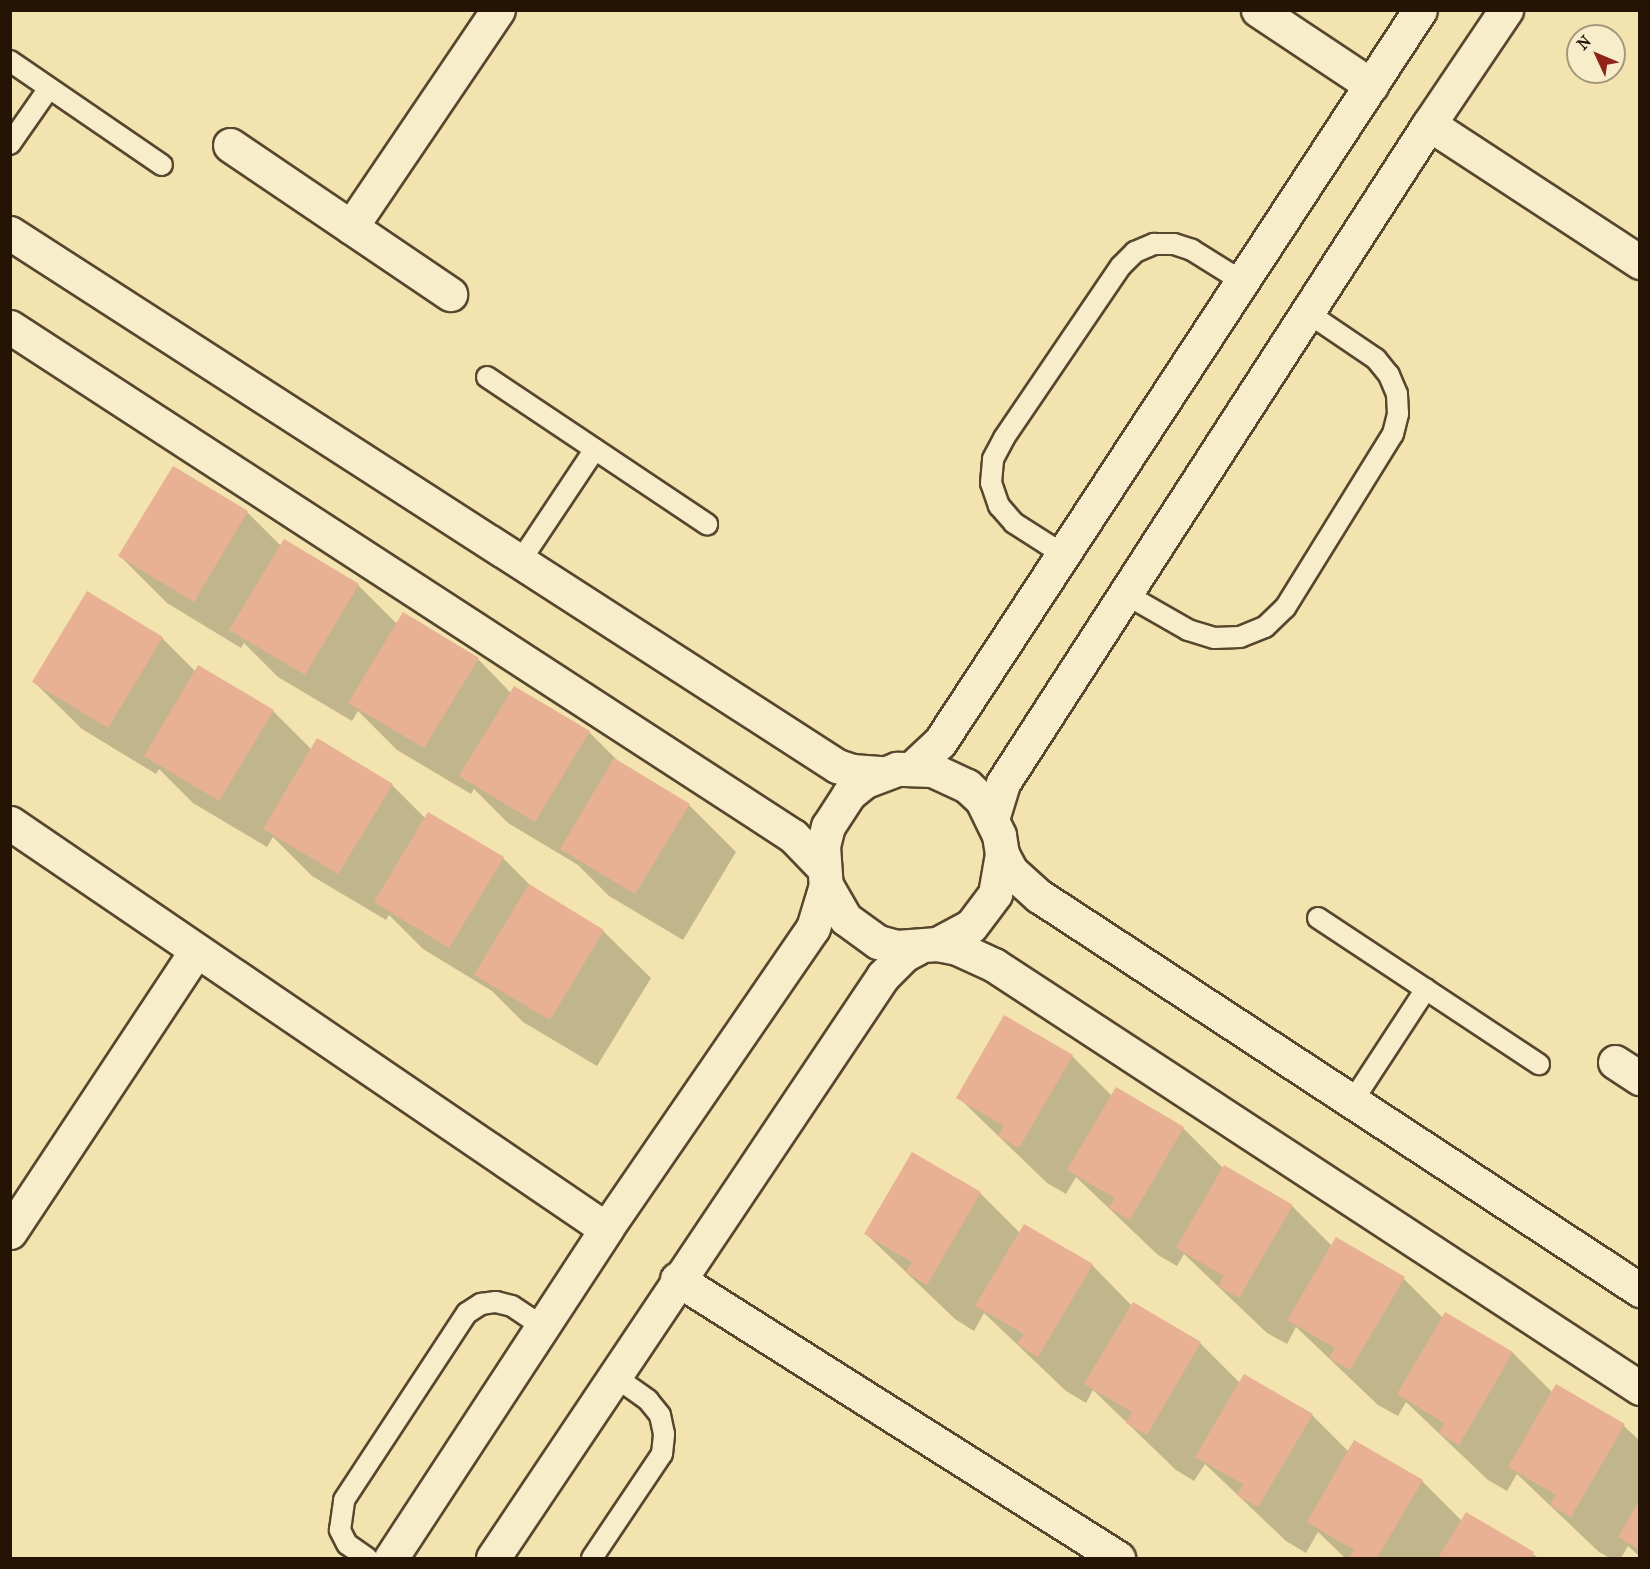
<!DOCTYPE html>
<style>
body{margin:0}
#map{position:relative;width:1650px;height:1569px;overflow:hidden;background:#f2e3af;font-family:"IM FELL French Canon",serif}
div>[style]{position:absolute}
.shadow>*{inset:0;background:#0003}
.building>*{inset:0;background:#e9b193}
.roads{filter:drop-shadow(2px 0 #58472f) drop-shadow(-2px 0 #58472f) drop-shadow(0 2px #58472f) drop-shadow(0 -2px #58472f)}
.lane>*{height:20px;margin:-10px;padding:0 10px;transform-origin:10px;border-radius:10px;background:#f7edcb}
.street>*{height:33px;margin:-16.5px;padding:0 16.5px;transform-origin:16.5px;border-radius:16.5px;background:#f7edcb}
span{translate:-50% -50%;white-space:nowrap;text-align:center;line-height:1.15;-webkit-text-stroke:4.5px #f7edcb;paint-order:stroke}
.frame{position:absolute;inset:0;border:12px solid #251304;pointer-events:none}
.north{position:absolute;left:1566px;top:24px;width:60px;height:60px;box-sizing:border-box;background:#f7edcb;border:2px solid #a3967b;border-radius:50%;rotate:314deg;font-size:16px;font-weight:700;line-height:24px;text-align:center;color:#251304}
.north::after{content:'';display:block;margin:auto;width:21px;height:27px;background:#8f2418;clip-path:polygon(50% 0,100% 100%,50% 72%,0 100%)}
</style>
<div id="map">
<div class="shadow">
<div style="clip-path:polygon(173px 468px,247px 512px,281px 546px,284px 541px,359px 586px,397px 624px,478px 659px,511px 693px,589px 732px,620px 763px,689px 805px,736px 852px,683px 940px,609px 896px,578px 865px,508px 823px,474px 789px,471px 794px,397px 750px,358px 711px,352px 721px,278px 677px,244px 643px,241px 648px,167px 603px,120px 556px)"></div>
<div style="clip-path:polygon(162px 638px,196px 672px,273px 711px,312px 750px,392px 785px,426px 819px,503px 858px,534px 889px,603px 931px,651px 978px,597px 1066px,523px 1022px,492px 991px,423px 949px,389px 915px,386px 920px,312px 876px,273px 837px,267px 847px,193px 803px,159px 769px,156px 774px,82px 729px,34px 682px)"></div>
<div style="clip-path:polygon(1072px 1056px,1112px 1096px,1116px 1089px,1183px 1128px,1224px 1169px,1292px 1206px,1332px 1246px,1404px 1279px,1443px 1318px,1445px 1314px,1513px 1353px,1553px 1393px,1624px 1426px,1640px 1441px,1640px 1557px,1628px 1546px,1621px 1558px,1610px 1558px,1599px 1552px,1517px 1474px,1507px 1491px,1488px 1480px,1406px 1402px,1398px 1416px,1378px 1405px,1296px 1327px,1287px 1344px,1267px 1333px,1184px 1254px,1177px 1266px,1158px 1255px,1076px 1177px,1066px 1194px,1047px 1183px,958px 1097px)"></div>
<div style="clip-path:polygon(980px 1193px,1020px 1233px,1092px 1265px,1132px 1306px,1200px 1343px,1240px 1383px,1312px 1415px,1349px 1452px,1422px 1481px,1462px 1521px,1466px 1514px,1539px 1558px,1345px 1558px,1318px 1532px,1306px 1553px,1286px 1541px,1205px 1464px,1194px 1481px,1176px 1470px,1093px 1390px,1086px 1403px,1066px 1391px,984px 1313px,974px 1331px,955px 1319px,866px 1234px)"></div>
</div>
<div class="building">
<div style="clip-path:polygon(173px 466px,248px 511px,194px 602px,118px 556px)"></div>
<div style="clip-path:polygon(284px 539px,359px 584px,305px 675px,229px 630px)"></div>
<div style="clip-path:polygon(87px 591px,163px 637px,108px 728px,32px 682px)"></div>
<div style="clip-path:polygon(403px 612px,479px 658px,424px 748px,348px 703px)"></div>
<div style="clip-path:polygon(198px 665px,274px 710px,219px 801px,144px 756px)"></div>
<div style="clip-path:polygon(514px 686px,590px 731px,535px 822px,459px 776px)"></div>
<div style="clip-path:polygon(317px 738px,393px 784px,338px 874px,263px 829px)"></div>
<div style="clip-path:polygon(614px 758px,690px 804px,635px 894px,560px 849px)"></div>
<div style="clip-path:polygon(428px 812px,504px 857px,449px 948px,374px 902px)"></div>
<div style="clip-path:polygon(529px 884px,604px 930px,550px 1020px,474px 975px)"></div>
<div style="clip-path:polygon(1004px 1015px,1073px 1055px,1019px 1148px,998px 1136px,1004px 1126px,956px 1098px)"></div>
<div style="clip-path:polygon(1116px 1087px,1184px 1127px,1130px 1220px,1109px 1208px,1115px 1198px,1067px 1170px)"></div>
<div style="clip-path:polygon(912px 1152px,981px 1192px,927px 1285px,906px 1272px,912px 1262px,864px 1234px)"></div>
<div style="clip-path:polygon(1224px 1165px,1293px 1205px,1239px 1298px,1218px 1286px,1224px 1276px,1176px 1248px)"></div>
<div style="clip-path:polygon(1024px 1224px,1093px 1264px,1038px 1357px,1017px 1344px,1024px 1334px,975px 1306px)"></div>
<div style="clip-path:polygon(1336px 1237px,1405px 1277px,1350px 1370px,1329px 1358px,1335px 1348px,1287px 1320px)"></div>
<div style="clip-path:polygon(1133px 1302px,1201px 1342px,1147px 1435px,1126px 1423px,1132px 1412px,1084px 1384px)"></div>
<div style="clip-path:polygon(1445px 1312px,1513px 1352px,1459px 1445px,1439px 1433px,1444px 1423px,1397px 1394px)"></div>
<div style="clip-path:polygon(1244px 1374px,1313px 1414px,1258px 1507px,1237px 1495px,1243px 1484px,1195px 1457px)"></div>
<div style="clip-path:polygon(1556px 1384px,1625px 1424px,1571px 1517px,1550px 1505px,1556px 1495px,1508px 1467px)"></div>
<div style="clip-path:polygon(1354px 1440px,1423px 1480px,1377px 1558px,1349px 1558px,1354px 1550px,1307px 1522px)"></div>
<div style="clip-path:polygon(1640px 1499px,1640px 1550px,1618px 1537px)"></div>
<div style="clip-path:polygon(1466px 1512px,1534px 1552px,1531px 1558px,1438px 1558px)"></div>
</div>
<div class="roads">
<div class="lane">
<div style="left:10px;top:61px;width:184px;rotate:34.4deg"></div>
<div style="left:10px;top:144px;width:68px;rotate:-55.1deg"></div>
<div style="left:487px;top:377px;width:265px;rotate:33.8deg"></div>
<div style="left:1061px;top:553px;width:56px;rotate:-147.4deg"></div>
<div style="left:1014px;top:523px;width:23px;rotate:-131deg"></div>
<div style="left:999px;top:506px;width:24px;rotate:-109deg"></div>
<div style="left:991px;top:483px;width:24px;rotate:-85deg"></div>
<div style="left:993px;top:459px;width:24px;rotate:-62deg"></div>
<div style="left:1004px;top:438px;width:208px;rotate:-55.8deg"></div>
<div style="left:1121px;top:266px;width:20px;rotate:-45deg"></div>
<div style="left:1135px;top:252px;width:21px;rotate:-23deg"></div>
<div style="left:1154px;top:244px;width:20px"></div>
<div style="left:1174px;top:244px;width:19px;rotate:18deg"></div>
<div style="left:1192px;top:250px;width:57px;rotate:32deg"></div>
<div style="left:521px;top:560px;width:133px;rotate:-56.3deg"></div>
<div style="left:1127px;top:595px;width:70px;rotate:29.8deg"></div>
<div style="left:1188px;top:630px;width:27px;rotate:17deg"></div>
<div style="left:1214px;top:638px;width:26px;rotate:-2deg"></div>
<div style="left:1240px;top:637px;width:27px;rotate:-22deg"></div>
<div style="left:1265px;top:627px;width:28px;rotate:-44deg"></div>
<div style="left:1285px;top:608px;width:205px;rotate:-58.2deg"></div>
<div style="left:1393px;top:434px;width:21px;rotate:-76deg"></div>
<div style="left:1398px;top:414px;width:20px;rotate:-93deg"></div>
<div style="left:1397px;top:394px;width:21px;rotate:-113deg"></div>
<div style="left:1389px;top:375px;width:21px;rotate:-129deg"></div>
<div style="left:1376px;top:359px;width:82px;rotate:-145.9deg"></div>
<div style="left:1318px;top:918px;width:265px;rotate:33.5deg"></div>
<div style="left:1352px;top:1102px;width:135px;rotate:-56.8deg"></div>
<div style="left:367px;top:1558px;width:24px;rotate:-145deg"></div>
<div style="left:347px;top:1544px;width:16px;rotate:-117deg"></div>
<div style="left:340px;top:1530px;width:30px;rotate:-82deg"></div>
<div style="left:344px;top:1500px;width:224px;rotate:-56.7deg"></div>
<div style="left:467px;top:1313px;width:17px;rotate:-33deg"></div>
<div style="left:481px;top:1304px;width:15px;rotate:-8deg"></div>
<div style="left:496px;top:1302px;width:16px;rotate:14deg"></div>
<div style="left:512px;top:1306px;width:36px;rotate:34deg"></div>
<div style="left:592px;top:1558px;width:125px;rotate:-56.1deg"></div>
<div style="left:662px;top:1454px;width:20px;rotate:-84deg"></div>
<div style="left:664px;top:1434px;width:19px;rotate:-102deg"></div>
<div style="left:660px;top:1415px;width:19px;rotate:-129deg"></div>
<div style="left:648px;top:1400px;width:43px;rotate:-144.5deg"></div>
</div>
<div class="street">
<div style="left:1258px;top:10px;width:136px;rotate:33.6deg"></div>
<div style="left:1429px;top:124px;width:252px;rotate:33.2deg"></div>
<div style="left:230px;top:145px;width:266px;rotate:34.1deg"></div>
<div style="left:351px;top:227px;width:262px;rotate:-55.9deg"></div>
<div style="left:10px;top:233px;width:984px;rotate:32.8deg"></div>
<div style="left:837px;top:766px;width:16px;rotate:18deg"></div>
<div style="left:852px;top:771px;width:31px;rotate:4deg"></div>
<div style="left:10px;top:327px;width:934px;rotate:33.03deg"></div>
<div style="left:793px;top:836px;width:42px;rotate:46deg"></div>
<div style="left:912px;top:768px;width:38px;rotate:-43deg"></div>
<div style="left:940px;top:742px;width:875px;rotate:-56.75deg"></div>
<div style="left:993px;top:816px;width:34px;rotate:-73deg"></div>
<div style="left:1003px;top:783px;width:785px;rotate:-57.12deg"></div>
<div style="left:1429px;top:124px;width:138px;rotate:-56deg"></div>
<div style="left:10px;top:823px;width:721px;rotate:34.26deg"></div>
<div style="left:1002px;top:854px;width:19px;rotate:62deg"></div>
<div style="left:1011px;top:871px;width:38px;rotate:42deg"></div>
<div style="left:1039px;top:896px;width:719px;rotate:33.25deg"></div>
<div style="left:937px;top:944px;width:38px;rotate:-28deg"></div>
<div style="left:971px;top:926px;width:40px;rotate:-53deg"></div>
<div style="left:995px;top:894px;width:41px;rotate:-80.1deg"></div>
<div style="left:1002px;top:854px;width:19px;rotate:-99deg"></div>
<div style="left:999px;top:835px;width:39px;rotate:-116deg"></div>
<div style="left:982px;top:800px;width:21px;rotate:-137deg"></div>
<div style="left:967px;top:786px;width:38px;rotate:-155deg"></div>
<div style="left:932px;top:770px;width:35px;rotate:-178deg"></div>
<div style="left:897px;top:769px;width:34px;rotate:159deg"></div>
<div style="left:865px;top:781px;width:21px;rotate:141deg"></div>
<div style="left:849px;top:794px;width:38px;rotate:123deg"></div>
<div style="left:828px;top:826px;width:21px;rotate:104deg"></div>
<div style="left:823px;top:846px;width:39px;rotate:86deg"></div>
<div style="left:826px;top:885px;width:39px;rotate:60deg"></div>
<div style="left:846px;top:919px;width:39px;rotate:36deg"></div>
<div style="left:878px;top:942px;width:20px;rotate:15deg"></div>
<div style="left:897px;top:947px;width:40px;rotate:-4.3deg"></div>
<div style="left:937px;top:944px;width:20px;rotate:11deg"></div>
<div style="left:957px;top:948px;width:41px;rotate:24.7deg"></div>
<div style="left:994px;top:965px;width:772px;rotate:33.22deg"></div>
<div style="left:1615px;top:1062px;width:30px;rotate:33deg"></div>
<div style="left:10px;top:1232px;width:337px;rotate:-56.5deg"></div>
<div style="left:677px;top:1279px;width:522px;rotate:32.32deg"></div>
<div style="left:391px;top:1558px;width:393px;rotate:-56.8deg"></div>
<div style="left:606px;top:1229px;width:365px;rotate:-55.5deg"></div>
<div style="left:813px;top:928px;width:45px;rotate:-73.2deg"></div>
<div style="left:493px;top:1558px;width:701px;rotate:-56.17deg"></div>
<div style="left:883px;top:976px;width:30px;rotate:-45deg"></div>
<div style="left:904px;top:955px;width:15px;rotate:-28deg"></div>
</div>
</div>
<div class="frame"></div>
<div class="north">N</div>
</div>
